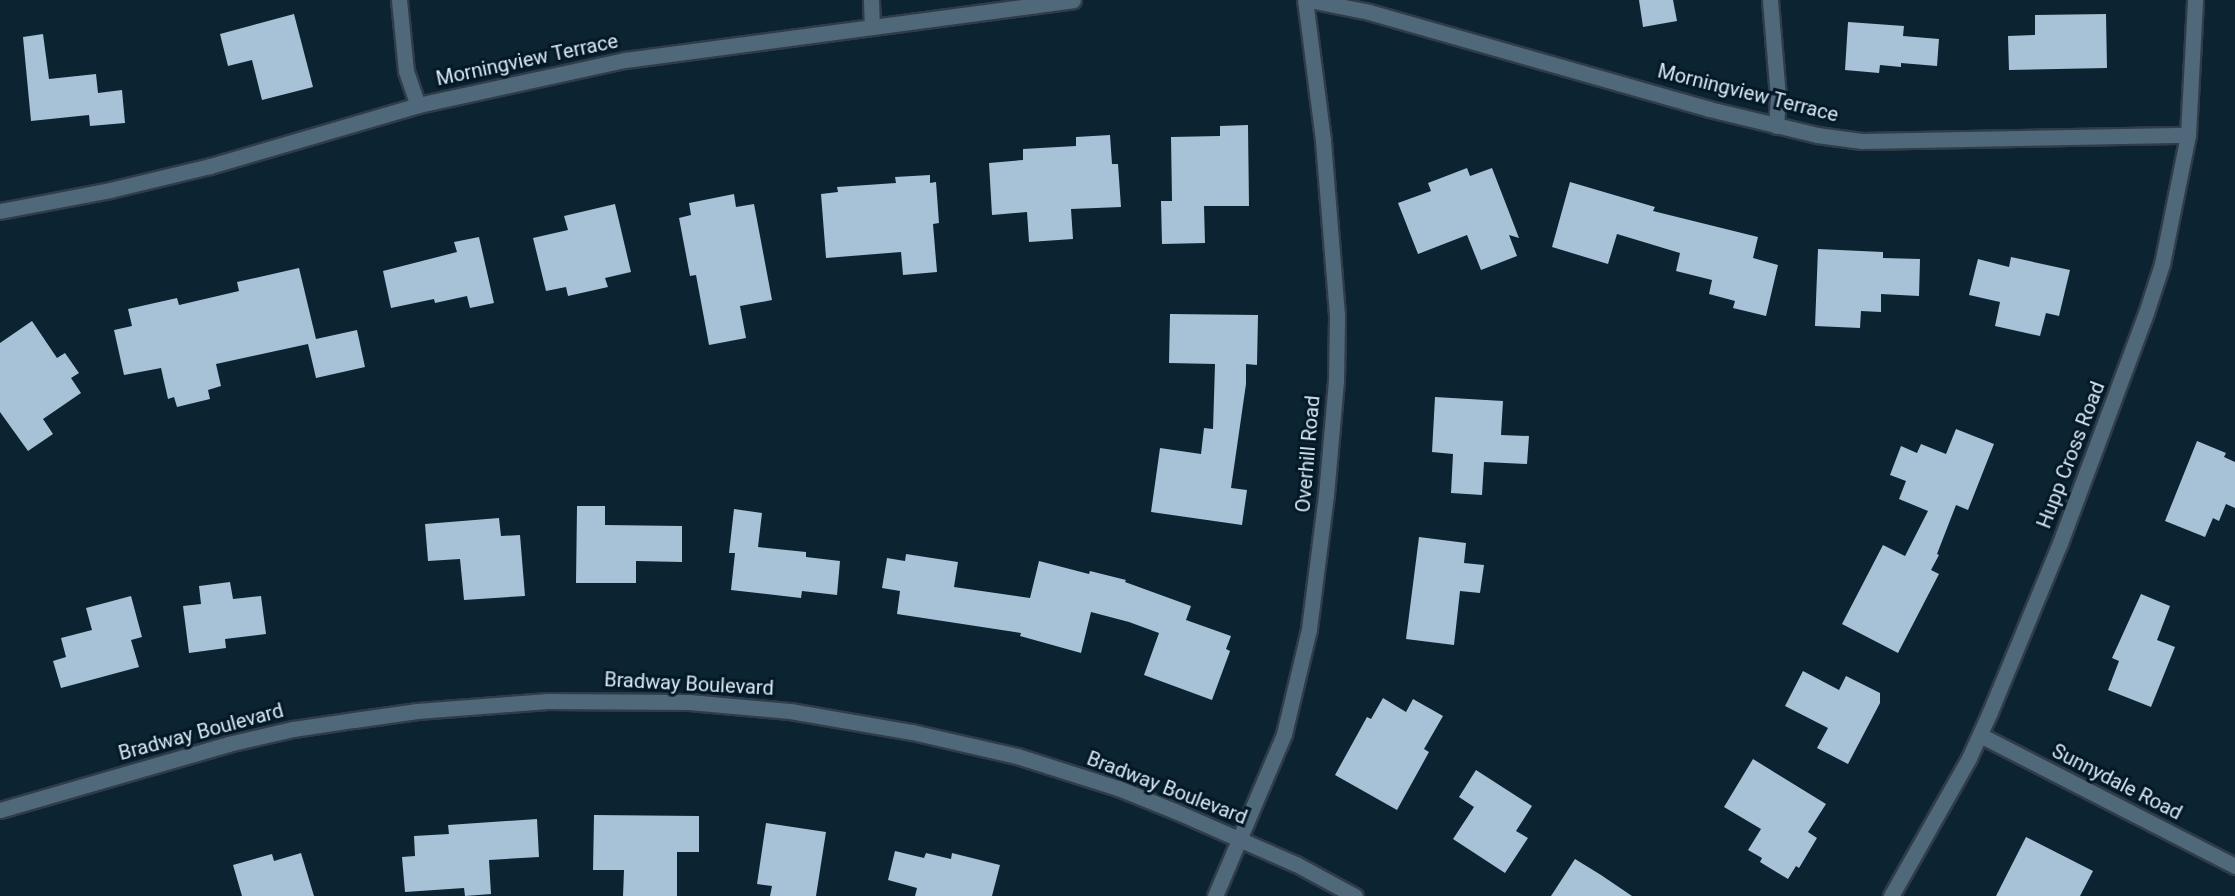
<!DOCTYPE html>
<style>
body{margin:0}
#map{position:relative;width:2235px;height:896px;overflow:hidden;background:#0c2332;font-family:Roboto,sans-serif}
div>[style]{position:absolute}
.building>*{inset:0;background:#a7c2d6}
.roads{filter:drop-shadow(2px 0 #303c49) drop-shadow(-2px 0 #303c49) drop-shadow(0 2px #303c49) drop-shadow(0 -2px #303c49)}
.street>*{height:15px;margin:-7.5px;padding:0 7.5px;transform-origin:7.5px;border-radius:7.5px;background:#4f687a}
span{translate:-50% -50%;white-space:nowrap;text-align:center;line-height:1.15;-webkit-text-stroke:6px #031928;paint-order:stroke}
.street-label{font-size:20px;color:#dbe9f4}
</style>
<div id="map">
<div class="building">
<div style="clip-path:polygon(1639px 0,1673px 0,1677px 21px,1643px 27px)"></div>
<div style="clip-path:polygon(294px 14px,313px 87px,262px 100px,252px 60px,228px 66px,220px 34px)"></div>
<div style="clip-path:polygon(2106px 14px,2107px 68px,2009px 70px,2008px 36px,2035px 35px,2035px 15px)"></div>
<div style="clip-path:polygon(1848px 22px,1904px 26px,1903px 36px,1939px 39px,1937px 66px,1901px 63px,1901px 67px,1880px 65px,1879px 73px,1845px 70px)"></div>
<div style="clip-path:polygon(43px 34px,49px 79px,96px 74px,98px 93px,122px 90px,125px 123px,90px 126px,89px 115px,31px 121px,23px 37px)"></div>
<div style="clip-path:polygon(1248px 125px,1249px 206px,1204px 206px,1205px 243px,1162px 244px,1161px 201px,1172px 201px,1171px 137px,1220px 136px,1220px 126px)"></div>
<div style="clip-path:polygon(1110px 135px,1112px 164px,1118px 164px,1121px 207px,1071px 209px,1073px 239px,1029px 242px,1027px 212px,992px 215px,989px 163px,1023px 160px,1023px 149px,1076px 146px,1076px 137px)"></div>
<div style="clip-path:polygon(1467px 168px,1470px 176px,1492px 168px,1519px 238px,1509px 235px,1517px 256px,1481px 270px,1467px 235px,1418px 254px,1398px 203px,1431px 191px,1428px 183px)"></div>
<div style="clip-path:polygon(930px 175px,930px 183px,936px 182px,939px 223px,933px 224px,937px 272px,903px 275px,901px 252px,826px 258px,821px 194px,838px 192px,837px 187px,896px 183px,895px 177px)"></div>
<div style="clip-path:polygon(1570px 182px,1655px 207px,1653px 211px,1758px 237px,1753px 258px,1778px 265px,1766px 316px,1733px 308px,1735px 301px,1709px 294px,1712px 280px,1676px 271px,1680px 253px,1617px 234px,1608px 264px,1552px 247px)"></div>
<div style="clip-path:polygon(734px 194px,736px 207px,754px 204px,772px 300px,740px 306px,746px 338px,709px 345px,696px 275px,690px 276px,679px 218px,691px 215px,689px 203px)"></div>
<div style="clip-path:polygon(615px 204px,631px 272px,605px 278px,608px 287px,568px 296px,566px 287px,546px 291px,533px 238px,568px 230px,564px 216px)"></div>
<div style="clip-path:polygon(479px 237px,494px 303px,470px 308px,467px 296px,435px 303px,434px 299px,391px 308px,383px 271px,457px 252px,454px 242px)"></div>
<div style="clip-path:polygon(1818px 249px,1883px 252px,1883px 258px,1920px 259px,1919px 296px,1881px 294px,1881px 312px,1861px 311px,1860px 328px,1815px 326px)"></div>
<div style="clip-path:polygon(2011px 257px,2070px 270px,2059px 316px,2046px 313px,2040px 336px,1995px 326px,2000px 302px,1969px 295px,1978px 259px,2009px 267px)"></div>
<div style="clip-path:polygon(299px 268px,316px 339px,357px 330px,365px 367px,316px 378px,308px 344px,216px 364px,221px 386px,208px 390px,210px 399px,177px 407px,174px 397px,168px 399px,161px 368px,124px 375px,114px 330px,132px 326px,128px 309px,177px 298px,179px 305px,239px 291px,237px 282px)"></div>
<div style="clip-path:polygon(1170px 314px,1258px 315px,1257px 365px,1246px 364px,1246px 384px,1231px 488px,1247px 490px,1242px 525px,1151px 512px,1160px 448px,1201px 454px,1204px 428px,1213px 429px,1215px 364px,1169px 363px)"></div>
<div style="clip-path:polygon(32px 321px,57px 358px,65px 353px,79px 373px,71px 378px,81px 393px,43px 419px,53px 434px,28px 451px,0 412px,0 343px)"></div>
<div style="clip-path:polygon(1435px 397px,1503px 401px,1501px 435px,1529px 436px,1527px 464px,1484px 462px,1482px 495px,1451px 493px,1453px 454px,1432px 452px)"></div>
<div style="clip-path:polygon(1956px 429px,1994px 444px,1968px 510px,1956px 505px,1937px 554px,1939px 555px,1931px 570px,1939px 574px,1898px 653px,1842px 624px,1883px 545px,1905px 556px,1928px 511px,1899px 499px,1906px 481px,1890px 475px,1901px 446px,1917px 453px,1921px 444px,1946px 454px)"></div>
<div style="clip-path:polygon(2197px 441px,2226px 453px,2224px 457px,2235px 462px,2235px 508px,2226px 504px,2219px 521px,2213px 518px,2205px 537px,2165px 521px)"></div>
<div style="clip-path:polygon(577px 506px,605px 506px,605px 525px,682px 526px,682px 562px,636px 561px,636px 583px,576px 583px)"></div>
<div style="clip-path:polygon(734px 509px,762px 513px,758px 547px,806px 552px,806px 557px,840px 561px,837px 595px,802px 591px,801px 598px,731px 590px,735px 553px,729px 553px)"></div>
<div style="clip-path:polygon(499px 518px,501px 536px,520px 535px,525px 596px,464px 600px,460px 559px,428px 561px,425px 524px)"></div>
<div style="clip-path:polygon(1419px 537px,1466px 543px,1464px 563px,1484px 565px,1480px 593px,1460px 591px,1454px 645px,1406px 639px)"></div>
<div style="clip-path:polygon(906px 554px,958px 562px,954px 587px,1030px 598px,1039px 561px,1089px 574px,1090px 571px,1126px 580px,1125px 582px,1191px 606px,1186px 620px,1231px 636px,1226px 649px,1230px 651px,1212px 700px,1144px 675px,1159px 633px,1129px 622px,1091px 612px,1081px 653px,1020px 636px,1021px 633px,897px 614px,900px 591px,882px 588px,887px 558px,905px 561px)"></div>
<div style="clip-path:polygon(230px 582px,233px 599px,261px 596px,266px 634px,225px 639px,226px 648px,189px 653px,183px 606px,201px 604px,199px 586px)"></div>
<div style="clip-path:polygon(2141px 594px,2170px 606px,2157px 640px,2175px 647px,2151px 707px,2108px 690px,2119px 661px,2112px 658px)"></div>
<div style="clip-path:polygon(131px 596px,142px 637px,131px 640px,139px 667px,61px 688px,53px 661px,66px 657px,61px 638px,92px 630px,86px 608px)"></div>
<div style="clip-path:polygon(1803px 671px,1839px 690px,1846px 676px,1880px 693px,1880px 703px,1848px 764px,1817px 748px,1828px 728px,1785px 706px)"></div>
<div style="clip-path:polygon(1383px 698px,1406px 712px,1413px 699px,1443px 716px,1424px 749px,1429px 752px,1397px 810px,1335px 775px,1367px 717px,1371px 719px)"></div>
<div style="clip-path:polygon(1753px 759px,1826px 804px,1808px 832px,1817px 838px,1799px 868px,1796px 866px,1788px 879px,1760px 862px,1762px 858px,1748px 850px,1761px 829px,1724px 807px)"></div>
<div style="clip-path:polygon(1476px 770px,1532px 806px,1516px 831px,1528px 838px,1505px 873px,1453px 839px,1474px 807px,1459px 797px)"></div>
<div style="clip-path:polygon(594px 815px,699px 816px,699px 852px,677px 852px,677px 896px,623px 896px,624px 870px,593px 870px)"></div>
<div style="clip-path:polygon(537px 819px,539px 857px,489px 860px,491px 894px,465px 896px,464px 888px,405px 892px,402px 857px,415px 856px,414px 836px,449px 834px,448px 825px)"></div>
<div style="clip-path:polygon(766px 823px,826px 832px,816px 896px,770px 896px,772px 886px,757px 884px)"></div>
<div style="clip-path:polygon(2026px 837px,2093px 871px,2080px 896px,1996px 896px)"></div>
<div style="clip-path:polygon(895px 851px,924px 858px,926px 853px,951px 859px,952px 853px,1000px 865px,992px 896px,915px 896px,917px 888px,888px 880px)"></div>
<div style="clip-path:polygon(301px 853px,314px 896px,242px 896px,233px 865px,272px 854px,274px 861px)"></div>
<div style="clip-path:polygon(1575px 859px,1601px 875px,1632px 896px,1551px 896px)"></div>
</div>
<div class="roads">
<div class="street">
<div style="left:399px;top:0;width:71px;rotate:84.4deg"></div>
<div style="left:406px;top:71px;width:36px;rotate:71deg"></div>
<div style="left:871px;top:0;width:26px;rotate:88deg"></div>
<div style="left:1309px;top:0;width:61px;rotate:11.3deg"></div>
<div style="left:1369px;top:12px;width:354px;rotate:15.9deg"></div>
<div style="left:1709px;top:109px;width:111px;rotate:13.5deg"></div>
<div style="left:1817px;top:135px;width:45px;rotate:7.6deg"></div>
<div style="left:1862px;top:141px;width:326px;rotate:-1.1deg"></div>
<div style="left:1770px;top:0;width:97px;rotate:85.3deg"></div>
<div style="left:1778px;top:97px;width:29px;rotate:94deg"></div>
<div style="left:0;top:211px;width:112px;rotate:-10.8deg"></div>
<div style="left:110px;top:190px;width:103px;rotate:-13.5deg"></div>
<div style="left:210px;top:166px;width:217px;rotate:-16.3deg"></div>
<div style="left:418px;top:105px;width:212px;rotate:-12.3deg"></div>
<div style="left:625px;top:60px;width:452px;rotate:-7.6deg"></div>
<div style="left:1980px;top:735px;width:287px;rotate:27.2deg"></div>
<div style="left:0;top:810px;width:237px;rotate:-16.1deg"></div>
<div style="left:228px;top:744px;width:67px;rotate:-13deg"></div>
<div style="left:293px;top:729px;width:62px;rotate:-8.4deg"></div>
<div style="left:354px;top:720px;width:64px;rotate:-8.1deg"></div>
<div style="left:417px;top:711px;width:131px;rotate:-4.4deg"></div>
<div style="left:548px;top:701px;width:141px;rotate:0.4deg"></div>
<div style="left:689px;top:702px;width:101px;rotate:5.1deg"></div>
<div style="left:790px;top:711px;width:124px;rotate:9.8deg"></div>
<div style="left:912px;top:732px;width:108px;rotate:12.9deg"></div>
<div style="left:1017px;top:756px;width:106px;rotate:17.6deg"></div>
<div style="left:1118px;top:788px;width:61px;rotate:22deg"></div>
<div style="left:1175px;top:811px;width:132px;rotate:23.7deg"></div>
<div style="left:1296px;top:864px;width:67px;rotate:28.5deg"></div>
<div style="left:1215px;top:896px;width:176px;rotate:-66.9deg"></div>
<div style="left:1284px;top:734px;width:108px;rotate:-76.6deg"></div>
<div style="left:1309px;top:629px;width:135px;rotate:-82.8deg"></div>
<div style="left:1326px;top:495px;width:114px;rotate:-85deg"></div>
<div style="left:1336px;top:381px;width:66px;rotate:-89.1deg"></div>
<div style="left:1337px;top:315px;width:176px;rotate:-94.6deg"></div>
<div style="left:1323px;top:140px;width:141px;rotate:-97.3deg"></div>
<div style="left:1891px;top:896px;width:159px;rotate:-60.5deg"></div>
<div style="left:1969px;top:758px;width:51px;rotate:-65.5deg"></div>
<div style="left:1990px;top:712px;width:183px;rotate:-67.5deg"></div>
<div style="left:2060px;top:543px;width:246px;rotate:-69.5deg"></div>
<div style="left:2146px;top:313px;width:52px;rotate:-71.9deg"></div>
<div style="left:2162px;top:264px;width:132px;rotate:-78.6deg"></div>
<div style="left:2188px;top:135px;width:135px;rotate:-87deg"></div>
</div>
</div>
<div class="street-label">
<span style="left:527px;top:60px;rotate:-12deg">Morningview Terrace</span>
<span style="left:1748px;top:93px;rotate:14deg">Morningview Terrace</span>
<span style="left:1308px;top:454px;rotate:-85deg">Overhill Road</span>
<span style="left:2071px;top:455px;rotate:-69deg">Hupp Cross Road</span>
<span style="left:689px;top:684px;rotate:3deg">Bradway Boulevard</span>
<span style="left:201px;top:732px;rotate:-15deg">Bradway Boulevard</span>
<span style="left:2117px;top:782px;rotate:27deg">Sunnydale Road</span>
<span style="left:1167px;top:788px;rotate:21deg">Bradway Boulevard</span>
</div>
</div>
